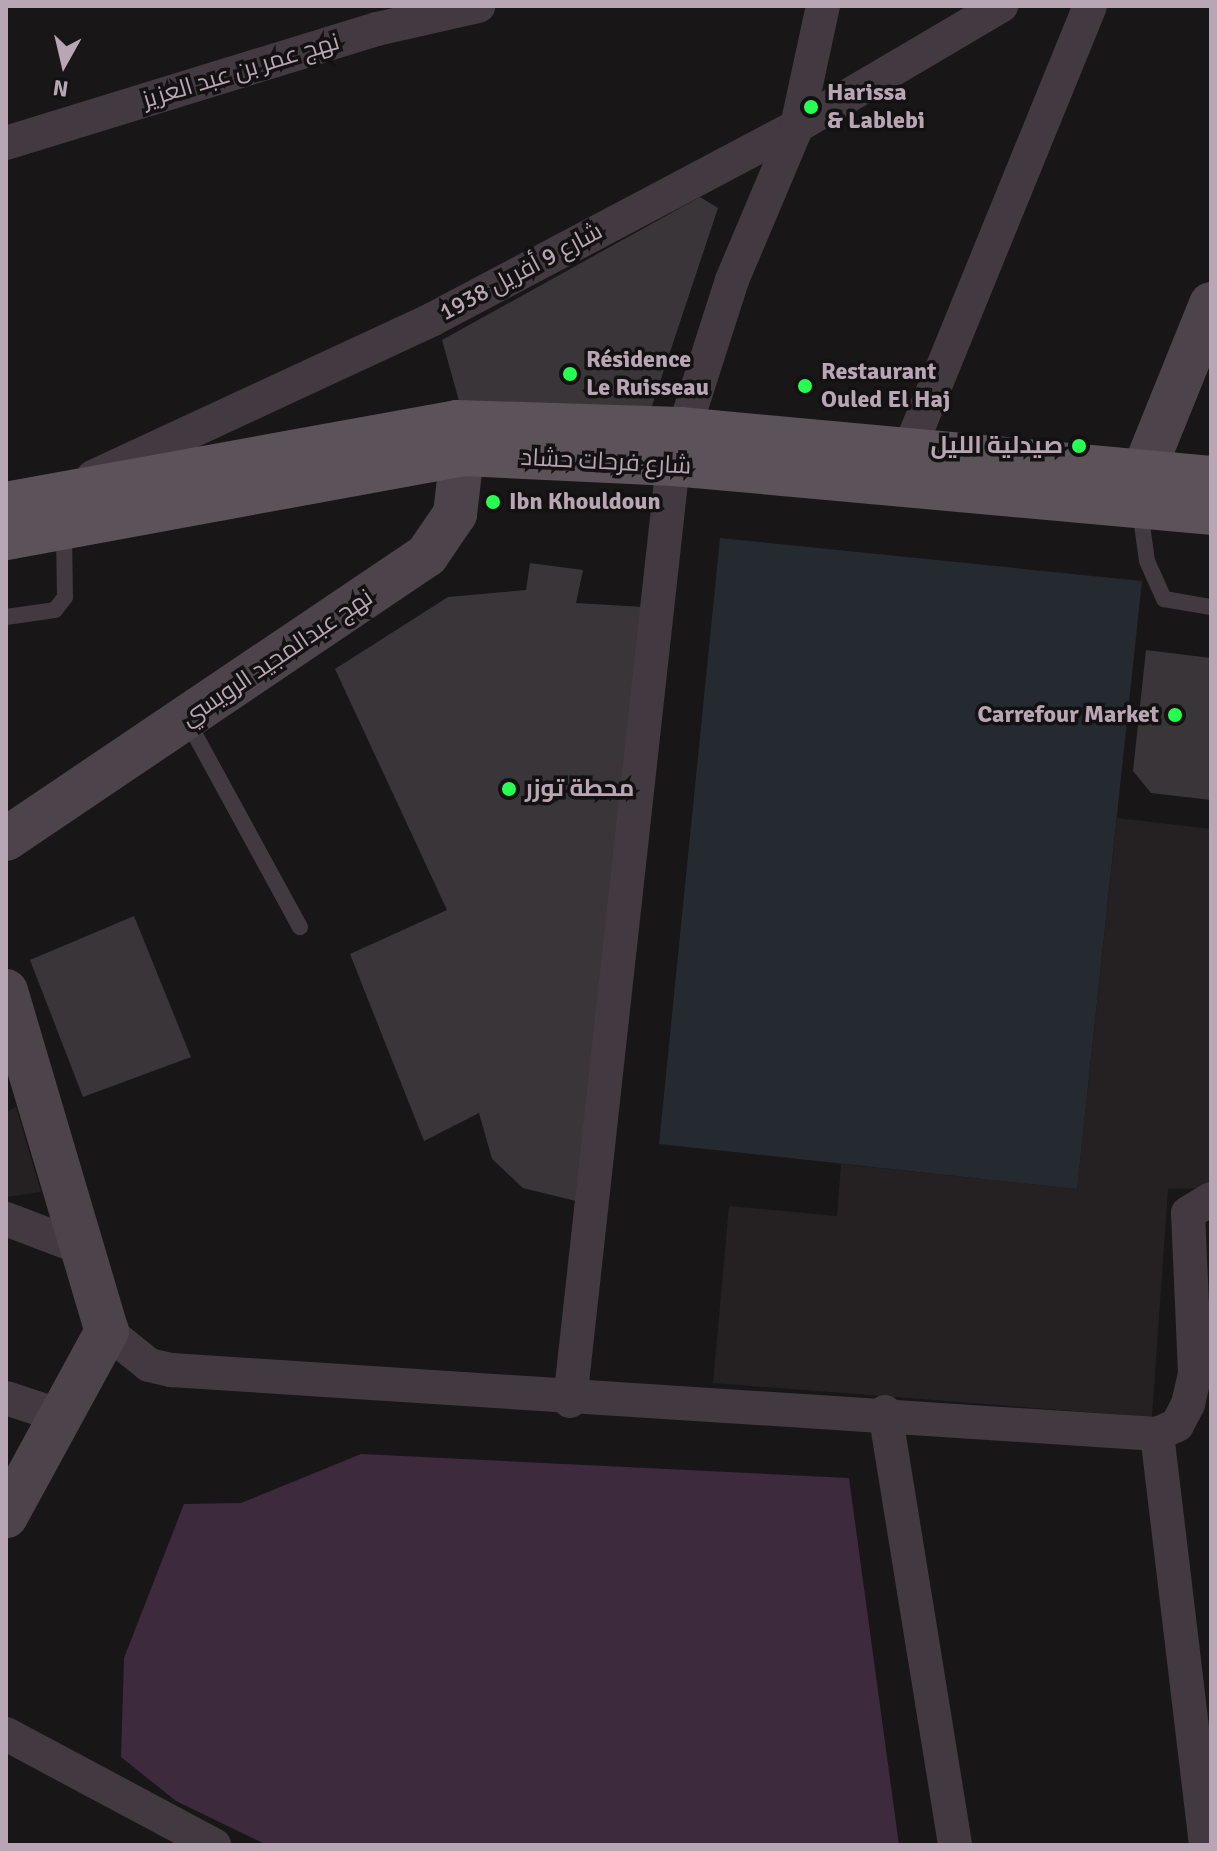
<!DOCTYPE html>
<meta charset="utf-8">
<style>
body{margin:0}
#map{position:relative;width:1217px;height:1851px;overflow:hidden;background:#181617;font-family:Signika,Cairo,sans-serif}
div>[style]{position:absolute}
.built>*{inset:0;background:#252123}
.green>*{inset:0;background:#252930}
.water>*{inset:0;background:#3d2a3d}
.building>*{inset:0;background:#3a3538}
.lane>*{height:16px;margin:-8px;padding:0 8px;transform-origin:8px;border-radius:8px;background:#423a40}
.street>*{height:34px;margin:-17px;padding:0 17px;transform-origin:17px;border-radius:17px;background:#423a40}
.secondary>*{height:44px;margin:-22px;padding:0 22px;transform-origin:22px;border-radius:22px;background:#4d444b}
.primary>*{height:44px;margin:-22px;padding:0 22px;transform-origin:22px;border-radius:22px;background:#5c5259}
.dots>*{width:22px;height:22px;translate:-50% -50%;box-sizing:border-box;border:4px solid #131112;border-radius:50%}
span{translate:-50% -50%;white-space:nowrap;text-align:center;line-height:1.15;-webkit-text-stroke:7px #131112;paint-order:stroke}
.street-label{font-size:24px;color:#b9a6b5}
.poi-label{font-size:24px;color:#b9a6b5;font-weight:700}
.left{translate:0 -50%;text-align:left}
.right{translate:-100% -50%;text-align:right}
.frame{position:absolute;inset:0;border:8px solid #b9a6b5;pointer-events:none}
.north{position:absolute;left:24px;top:24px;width:80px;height:80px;-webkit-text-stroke:6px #131112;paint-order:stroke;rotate:188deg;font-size:22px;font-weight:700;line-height:32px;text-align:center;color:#b9a6b5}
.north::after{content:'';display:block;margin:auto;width:28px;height:36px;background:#b9a6b5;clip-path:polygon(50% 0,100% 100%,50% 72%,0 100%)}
</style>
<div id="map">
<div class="built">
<div style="clip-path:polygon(1117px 818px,1211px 829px,1211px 1188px,1168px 1189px,1152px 1417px,713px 1383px,729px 1206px,837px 1216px,841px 1164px,1077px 1189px)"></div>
<div style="clip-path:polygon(16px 1107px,41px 1192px,6px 1197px,6px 1112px)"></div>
</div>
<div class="green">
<div style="clip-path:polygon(720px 538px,1142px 581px,1077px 1189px,659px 1144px)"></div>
</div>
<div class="water">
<div style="clip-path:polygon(361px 1454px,849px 1478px,899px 1845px,267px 1845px,176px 1801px,121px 1757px,124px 1658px,184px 1504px,241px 1503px)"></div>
</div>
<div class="building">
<div style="clip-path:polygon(700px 197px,718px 208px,651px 409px,459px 401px,442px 340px)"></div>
<div style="clip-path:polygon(530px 563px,583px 570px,576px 603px,644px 607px,584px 1203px,523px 1188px,492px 1159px,479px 1113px,424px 1141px,350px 954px,447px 910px,335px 669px,448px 597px,526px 590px)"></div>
<div style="clip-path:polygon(1146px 650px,1211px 658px,1211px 800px,1151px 793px,1133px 771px)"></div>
<div style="clip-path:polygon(134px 916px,191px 1057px,83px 1097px,30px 960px)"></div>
</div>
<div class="lane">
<div style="left:1140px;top:510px;width:51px;rotate:82.2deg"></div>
<div style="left:1147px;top:561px;width:42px;rotate:65.9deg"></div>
<div style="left:1164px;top:599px;width:48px;rotate:9.7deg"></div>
<div style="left:6px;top:617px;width:49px;rotate:-8.1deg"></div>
<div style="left:55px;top:610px;width:16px;rotate:-52deg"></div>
<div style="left:65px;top:597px;width:67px;rotate:-90.9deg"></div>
<div style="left:187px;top:720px;width:236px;rotate:61.4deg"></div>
</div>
<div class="street">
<div style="left:6px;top:143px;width:388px;rotate:-17.1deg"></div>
<div style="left:377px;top:29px;width:104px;rotate:-12.8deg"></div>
<div style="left:900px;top:472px;width:503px;rotate:-67.82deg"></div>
<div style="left:93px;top:477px;width:375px;rotate:-24.9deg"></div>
<div style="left:433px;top:319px;width:412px;rotate:-27.9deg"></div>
<div style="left:797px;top:126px;width:237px;rotate:-30.5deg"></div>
<div style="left:6px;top:1219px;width:81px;rotate:20.9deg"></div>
<div style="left:107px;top:1331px;width:54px;rotate:39deg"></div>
<div style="left:149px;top:1365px;width:23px;rotate:13deg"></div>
<div style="left:171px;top:1370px;width:988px;rotate:3.71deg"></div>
<div style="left:1157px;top:1434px;width:22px;rotate:-24deg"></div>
<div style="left:1177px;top:1425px;width:24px;rotate:-62deg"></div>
<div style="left:1188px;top:1404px;width:32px;rotate:-77deg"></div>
<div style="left:1195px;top:1373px;width:160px;rotate:-92.5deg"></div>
<div style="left:1188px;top:1213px;width:27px;rotate:-31deg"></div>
<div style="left:6px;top:1398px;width:55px;rotate:18.1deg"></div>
<div style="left:570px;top:1401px;width:943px;rotate:-83.73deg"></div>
<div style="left:673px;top:464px;width:193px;rotate:-72.2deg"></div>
<div style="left:732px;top:280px;width:167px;rotate:-67.1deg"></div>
<div style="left:797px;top:126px;width:123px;rotate:-77.8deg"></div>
<div style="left:885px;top:1412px;width:439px;rotate:80.8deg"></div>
<div style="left:1157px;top:1434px;width:414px;rotate:83.2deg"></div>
<div style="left:6px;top:1734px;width:236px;rotate:28.1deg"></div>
</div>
<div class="secondary">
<div style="left:1139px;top:505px;width:35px;rotate:-82deg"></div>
<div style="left:1144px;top:470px;width:179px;rotate:-68deg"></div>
<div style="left:6px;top:839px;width:508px;rotate:-34deg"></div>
<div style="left:427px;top:555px;width:50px;rotate:-55.7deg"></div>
<div style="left:455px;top:514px;width:60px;rotate:-83.3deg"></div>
<div style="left:462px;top:454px;width:32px;rotate:-99deg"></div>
<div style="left:6px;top:991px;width:355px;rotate:73.5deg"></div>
<div style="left:107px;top:1331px;width:211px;rotate:118.6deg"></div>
</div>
<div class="primary">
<div style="left:6px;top:504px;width:458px;rotate:-10.3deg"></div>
<div style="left:457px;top:422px;width:223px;rotate:1.8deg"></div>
<div style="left:680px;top:429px;width:533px;rotate:5.27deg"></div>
<div style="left:6px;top:538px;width:464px;rotate:-10.4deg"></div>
<div style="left:462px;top:454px;width:211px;rotate:2.7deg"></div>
<div style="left:673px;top:464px;width:540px;rotate:5.2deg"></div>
</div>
<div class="dots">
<div style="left:811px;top:107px;background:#26ff51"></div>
<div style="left:570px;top:374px;background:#26ff51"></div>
<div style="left:805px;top:386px;background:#26ff51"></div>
<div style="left:1079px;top:446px;background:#26ff51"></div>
<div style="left:493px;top:502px;background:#26ff51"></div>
<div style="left:1175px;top:715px;background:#26ff51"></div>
<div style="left:509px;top:789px;background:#26ff51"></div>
</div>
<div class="street-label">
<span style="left:241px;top:71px;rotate:-17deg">نهج عمر بن عبد العزيز</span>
<span style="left:521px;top:272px;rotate:-28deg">شارع 9 أفريل 1938</span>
<span style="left:606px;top:462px;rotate:3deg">شارع فرحات حشاد</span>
<span style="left:277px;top:658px;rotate:-34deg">نهج عبدالمجيد الرويسي</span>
</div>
<div class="poi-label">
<span class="left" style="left:827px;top:107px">Harissa<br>&amp; Lablebi</span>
<span class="left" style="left:586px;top:374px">Résidence<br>Le Ruisseau</span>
<span class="left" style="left:821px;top:386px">Restaurant<br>Ouled El Haj</span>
<span class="right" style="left:1063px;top:446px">صيدلية الليل</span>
<span class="left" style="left:509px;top:502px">Ibn Khouldoun</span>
<span class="right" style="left:1159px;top:715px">Carrefour Market</span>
<span class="left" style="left:525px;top:789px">محطة توزر</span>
</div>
<div class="frame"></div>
<div class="north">N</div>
</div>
